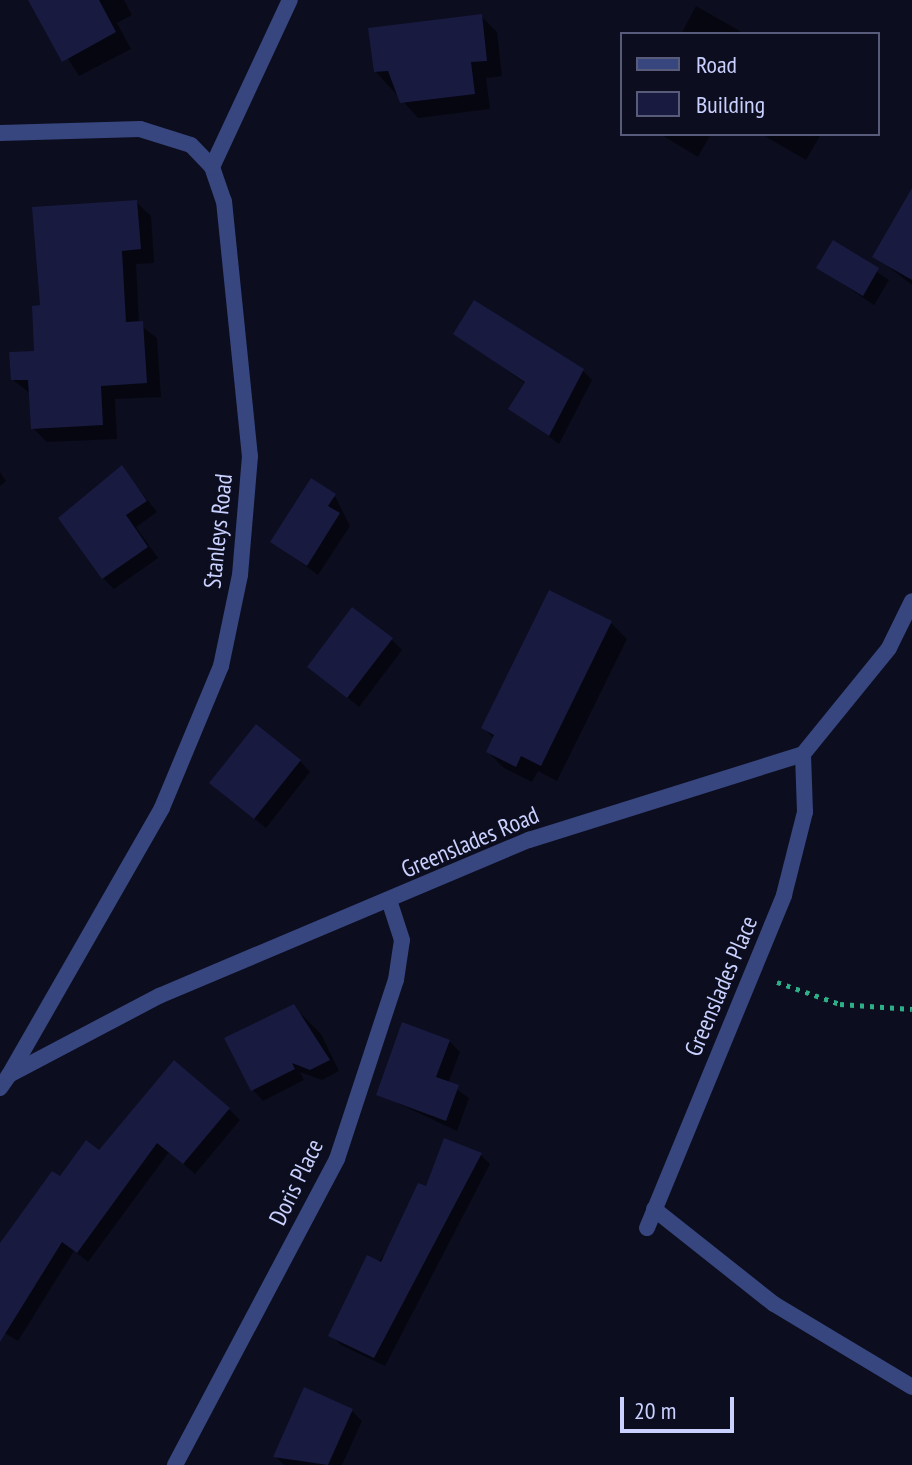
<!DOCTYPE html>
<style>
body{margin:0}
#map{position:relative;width:912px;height:1465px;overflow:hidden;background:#0c0d1f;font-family:"PT Sans Narrow",sans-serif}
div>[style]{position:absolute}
.shadow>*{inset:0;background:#0007}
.building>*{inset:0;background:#181a40}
.path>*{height:5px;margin-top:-2.5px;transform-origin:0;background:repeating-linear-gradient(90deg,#2db088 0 4px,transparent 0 10px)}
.lane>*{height:16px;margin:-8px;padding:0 8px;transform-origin:8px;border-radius:8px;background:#37467e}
.street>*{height:16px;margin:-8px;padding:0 8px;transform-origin:8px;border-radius:8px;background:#37467e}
span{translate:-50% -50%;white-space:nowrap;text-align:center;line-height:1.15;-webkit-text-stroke:6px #0c0d1f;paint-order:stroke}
.street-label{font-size:24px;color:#cad1ff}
.legend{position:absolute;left:620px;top:32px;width:260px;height:104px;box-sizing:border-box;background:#0c0d1f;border:2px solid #585b79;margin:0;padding:10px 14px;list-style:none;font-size:24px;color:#cad1ff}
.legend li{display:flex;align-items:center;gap:16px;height:40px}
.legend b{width:40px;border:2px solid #585b79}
.scale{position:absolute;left:620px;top:1397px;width:114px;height:36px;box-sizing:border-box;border:4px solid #cad1ff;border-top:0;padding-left:10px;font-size:24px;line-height:28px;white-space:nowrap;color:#cad1ff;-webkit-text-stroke:6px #0c0d1f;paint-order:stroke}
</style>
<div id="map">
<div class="shadow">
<div style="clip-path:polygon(30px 0,124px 0,132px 15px,117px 23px,131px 49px,79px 76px)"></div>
<div style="clip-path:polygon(696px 6px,745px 34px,681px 34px)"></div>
<div style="clip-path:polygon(481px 16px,497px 32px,502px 76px,486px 78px,490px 109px,418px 118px,375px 71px)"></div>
<div style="clip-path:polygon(660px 134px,711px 134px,698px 157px)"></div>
<div style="clip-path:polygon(761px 134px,821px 134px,806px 160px)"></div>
<div style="clip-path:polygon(912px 199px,912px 285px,875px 256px)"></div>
<div style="clip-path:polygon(136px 202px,151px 216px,154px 263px,136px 264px,139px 324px,157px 338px,161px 397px,115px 399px,117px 439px,47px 442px,33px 428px,31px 394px,13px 380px,36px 353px,42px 307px)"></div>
<div style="clip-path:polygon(833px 243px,889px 280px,874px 305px,819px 268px)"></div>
<div style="clip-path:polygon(456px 334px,583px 371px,592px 380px,559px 444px,511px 409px,526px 384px)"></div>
<div style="clip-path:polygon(122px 468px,157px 512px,136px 527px,158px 558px,114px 589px,103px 578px)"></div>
<div style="clip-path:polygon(0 472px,6px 481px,0 486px)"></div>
<div style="clip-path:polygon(335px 496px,350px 526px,318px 575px,273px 542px)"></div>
<div style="clip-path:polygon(611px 623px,627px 639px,557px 781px,538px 771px,532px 782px,504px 768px,488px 752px,494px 739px,484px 728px)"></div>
<div style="clip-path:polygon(391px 639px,402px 650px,359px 707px,310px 667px)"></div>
<div style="clip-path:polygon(300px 761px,310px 772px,266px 828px,223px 794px)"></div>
<div style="clip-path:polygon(293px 1006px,321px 1034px,339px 1071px,322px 1080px,300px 1072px,304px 1080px,263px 1101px,253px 1090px)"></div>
<div style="clip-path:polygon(449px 1041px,460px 1052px,448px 1083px,469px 1098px,457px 1131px,378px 1094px)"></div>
<div style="clip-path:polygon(229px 1109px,240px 1120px,195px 1174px,169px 1152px,88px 1262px,74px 1251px,18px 1341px,0 1330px,0 1253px,99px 1152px)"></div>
<div style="clip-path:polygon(481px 1155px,490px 1164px,385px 1366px,341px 1345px,331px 1335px,427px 1189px)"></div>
<div style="clip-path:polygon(352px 1411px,362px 1421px,342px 1465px,284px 1465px,275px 1456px)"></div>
</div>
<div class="building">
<div style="clip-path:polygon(28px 0,99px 0,116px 32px,62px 62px)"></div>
<div style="clip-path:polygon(482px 14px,487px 61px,471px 62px,475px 94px,400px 103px,388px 71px,374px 72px,368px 28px)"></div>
<div style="clip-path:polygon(912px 188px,912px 280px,872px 257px)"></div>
<div style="clip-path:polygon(137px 200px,141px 249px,122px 251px,126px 322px,143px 321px,147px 383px,101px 386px,103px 425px,31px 429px,28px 380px,11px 380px,9px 352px,34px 351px,32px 306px,40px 305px,32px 207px)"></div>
<div style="clip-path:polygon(833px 240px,879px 268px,863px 296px,816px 268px)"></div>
<div style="clip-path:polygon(474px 300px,584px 369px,549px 436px,508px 409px,525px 382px,453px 334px)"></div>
<div style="clip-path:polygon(122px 465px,147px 501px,126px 515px,148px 547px,102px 579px,58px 518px)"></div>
<div style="clip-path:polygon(311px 478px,336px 494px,328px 506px,340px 513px,307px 566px,270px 542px)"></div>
<div style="clip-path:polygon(549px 590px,612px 621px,541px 766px,521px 756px,516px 767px,486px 752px,494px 735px,481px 728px)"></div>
<div style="clip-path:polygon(352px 607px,393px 638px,347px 698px,307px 667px)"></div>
<div style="clip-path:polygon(256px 724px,301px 760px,254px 819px,209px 783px)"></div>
<div style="clip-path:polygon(294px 1004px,330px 1060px,310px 1070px,292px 1063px,295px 1069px,251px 1091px,224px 1038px)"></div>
<div style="clip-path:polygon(402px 1022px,450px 1040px,436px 1077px,459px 1085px,446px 1121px,376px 1095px)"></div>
<div style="clip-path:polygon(174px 1060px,230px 1108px,183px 1164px,157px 1143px,77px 1253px,62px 1242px,0 1342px,0 1243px,52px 1171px,60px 1176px,86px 1140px,99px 1150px)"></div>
<div style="clip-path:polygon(444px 1138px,482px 1153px,374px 1358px,328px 1336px,367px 1255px,381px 1262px,418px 1183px,426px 1186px)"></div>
<div style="clip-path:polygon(304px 1387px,353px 1409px,328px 1465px,273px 1457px)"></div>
</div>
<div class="path">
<div style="left:777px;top:982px;width:67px;rotate:19.2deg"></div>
<div style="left:840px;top:1004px;width:72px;rotate:4deg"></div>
</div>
<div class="lane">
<div style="left:654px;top:1209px;width:153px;rotate:38.4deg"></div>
<div style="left:774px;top:1304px;width:161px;rotate:31deg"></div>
</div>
<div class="street">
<div style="left:0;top:133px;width:140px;rotate:-1.6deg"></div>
<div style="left:140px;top:129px;width:53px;rotate:17.4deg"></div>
<div style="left:191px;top:145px;width:30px;rotate:46deg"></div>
<div style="left:212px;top:167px;width:36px;rotate:71deg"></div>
<div style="left:224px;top:201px;width:256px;rotate:84.2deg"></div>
<div style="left:250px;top:456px;width:119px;rotate:94.8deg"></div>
<div style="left:240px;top:575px;width:93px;rotate:101.8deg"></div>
<div style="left:221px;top:666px;width:154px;rotate:112.6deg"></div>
<div style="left:162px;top:808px;width:308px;rotate:119.8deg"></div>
<div style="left:212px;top:167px;width:184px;rotate:-65deg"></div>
<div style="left:0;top:1088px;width:16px;rotate:-55deg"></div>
<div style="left:9px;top:1075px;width:170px;rotate:-27.8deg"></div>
<div style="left:159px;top:996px;width:402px;rotate:-22.9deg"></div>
<div style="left:529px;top:840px;width:287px;rotate:-17.4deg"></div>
<div style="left:803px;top:754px;width:136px;rotate:-50.9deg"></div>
<div style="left:889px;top:648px;width:52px;rotate:-63.9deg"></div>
<div style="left:647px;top:1228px;width:360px;rotate:-67.6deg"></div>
<div style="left:784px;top:895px;width:86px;rotate:-75.8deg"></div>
<div style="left:805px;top:812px;width:58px;rotate:-92deg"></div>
<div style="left:175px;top:1465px;width:346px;rotate:-62.1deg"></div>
<div style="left:337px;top:1159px;width:188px;rotate:-71.8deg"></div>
<div style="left:396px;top:980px;width:40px;rotate:-81.5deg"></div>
<div style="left:402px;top:940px;width:39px;rotate:-108deg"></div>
</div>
<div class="street-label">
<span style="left:218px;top:531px;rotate:-84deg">Stanleys Road</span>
<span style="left:470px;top:842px;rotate:-23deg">Greenslades Road</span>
<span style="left:721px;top:986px;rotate:-67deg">Greenslades Place</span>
<span style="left:296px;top:1182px;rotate:-64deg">Doris Place</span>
</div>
<ul class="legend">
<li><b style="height:10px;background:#37467e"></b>Road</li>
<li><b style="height:22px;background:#181a40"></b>Building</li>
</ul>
<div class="scale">20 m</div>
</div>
